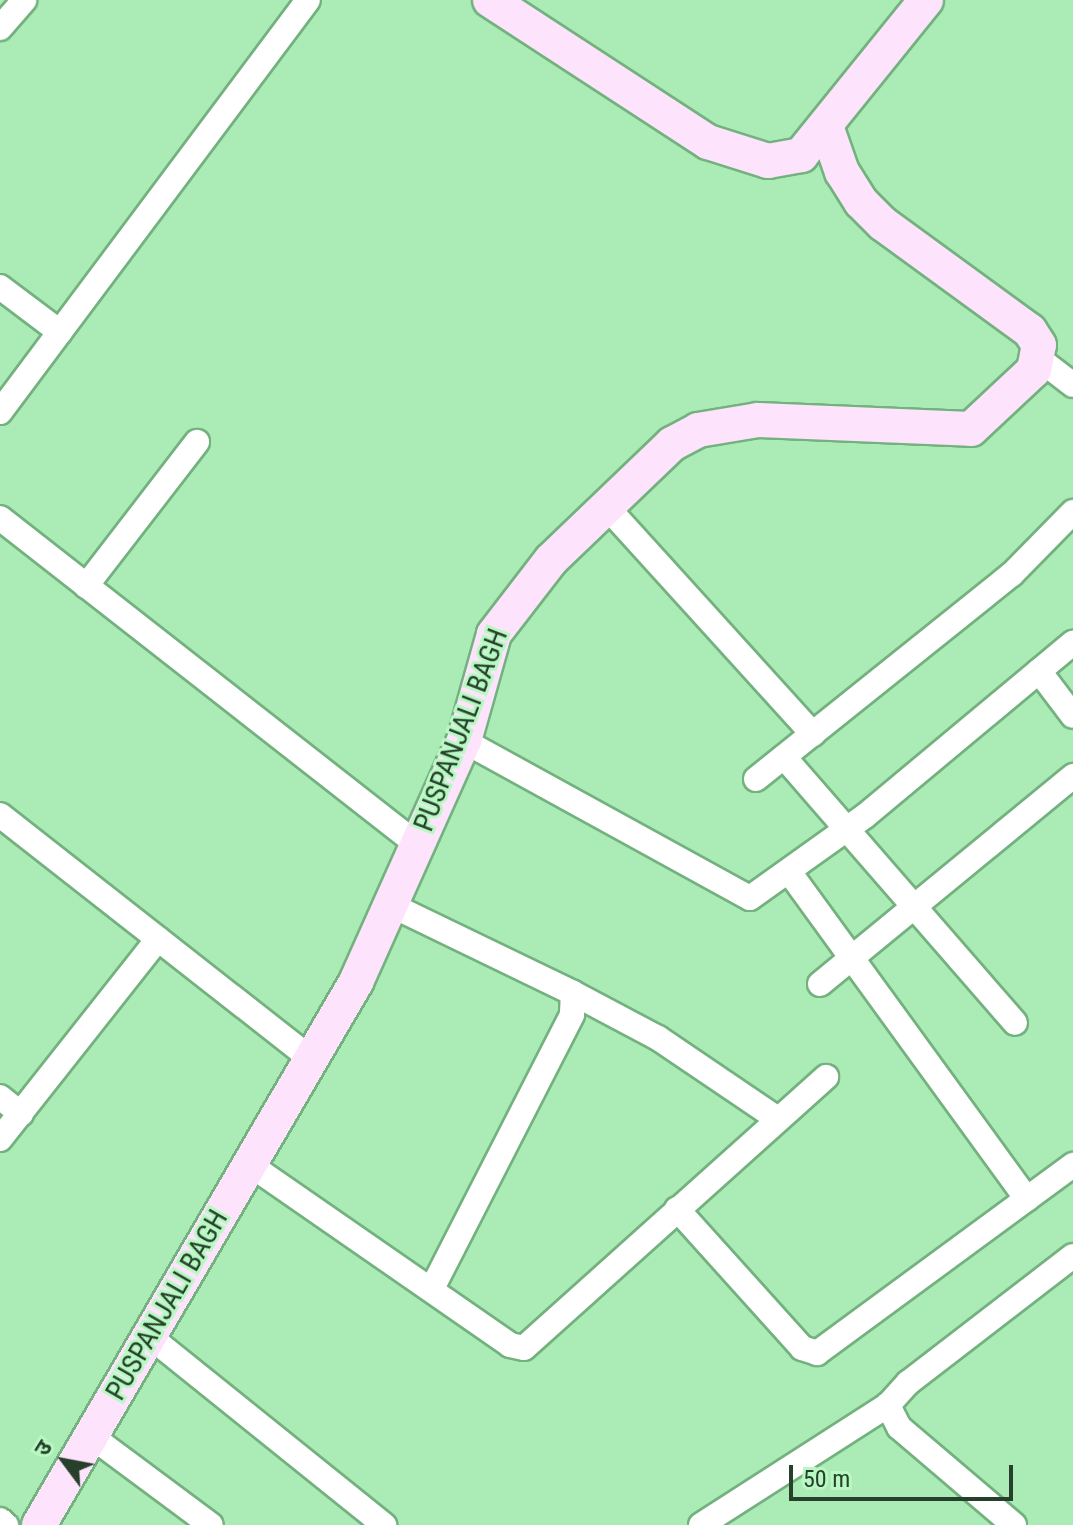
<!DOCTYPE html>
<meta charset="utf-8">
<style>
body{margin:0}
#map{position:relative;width:1073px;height:1525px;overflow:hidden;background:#abebb6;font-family:"Roboto Condensed","Noto Sans Devanagari",sans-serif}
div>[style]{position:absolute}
.roads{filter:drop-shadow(2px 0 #73b17f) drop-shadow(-2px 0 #73b17f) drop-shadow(0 2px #73b17f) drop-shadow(0 -2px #73b17f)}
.street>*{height:24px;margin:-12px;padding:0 12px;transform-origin:12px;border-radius:12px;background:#fff}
.secondary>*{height:34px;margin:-17px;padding:0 17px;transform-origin:17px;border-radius:17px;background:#fee3fc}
span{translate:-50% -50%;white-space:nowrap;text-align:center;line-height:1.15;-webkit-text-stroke:6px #b8f9c3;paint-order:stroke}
.street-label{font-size:28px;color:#26402b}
.north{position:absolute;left:24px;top:1421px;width:80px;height:80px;-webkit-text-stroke:6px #b8f9c3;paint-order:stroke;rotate:302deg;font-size:22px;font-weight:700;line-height:32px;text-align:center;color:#26402b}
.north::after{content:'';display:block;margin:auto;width:28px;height:36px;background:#26402b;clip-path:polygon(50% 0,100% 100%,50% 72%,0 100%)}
.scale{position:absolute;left:789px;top:1465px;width:224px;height:36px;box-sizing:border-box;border:4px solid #26402b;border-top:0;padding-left:10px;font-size:24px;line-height:28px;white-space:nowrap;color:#26402b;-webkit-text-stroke:6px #b8f9c3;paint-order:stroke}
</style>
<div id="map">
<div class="roads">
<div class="street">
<div style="left:0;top:28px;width:37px;rotate:-49deg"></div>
<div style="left:0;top:287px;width:75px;rotate:36.9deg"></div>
<div style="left:1038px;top:358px;width:44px;rotate:37.6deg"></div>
<div style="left:0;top:412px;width:514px;rotate:-53.22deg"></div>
<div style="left:606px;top:506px;width:308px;rotate:47.8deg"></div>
<div style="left:0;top:518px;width:531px;rotate:38.04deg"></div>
<div style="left:86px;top:586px;width:182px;rotate:-52.4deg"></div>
<div style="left:1039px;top:671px;width:56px;rotate:52.9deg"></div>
<div style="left:464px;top:741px;width:326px;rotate:28.8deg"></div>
<div style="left:750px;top:898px;width:141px;rotate:-35.5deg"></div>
<div style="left:865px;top:816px;width:271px;rotate:-39.8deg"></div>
<div style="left:784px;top:757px;width:352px;rotate:49deg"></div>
<div style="left:756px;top:779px;width:328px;rotate:-38.7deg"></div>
<div style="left:1012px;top:574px;width:87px;rotate:-45.5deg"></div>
<div style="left:0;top:815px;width:395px;rotate:38.1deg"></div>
<div style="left:790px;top:873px;width:403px;rotate:54deg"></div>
<div style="left:391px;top:905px;width:202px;rotate:25.8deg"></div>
<div style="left:573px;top:993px;width:22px;rotate:93deg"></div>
<div style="left:572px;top:1015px;width:307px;rotate:117.1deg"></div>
<div style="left:820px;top:984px;width:328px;rotate:-39.4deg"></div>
<div style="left:573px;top:993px;width:96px;rotate:27.9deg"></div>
<div style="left:658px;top:1038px;width:143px;rotate:34.1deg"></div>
<div style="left:0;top:1097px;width:27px;rotate:39deg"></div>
<div style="left:0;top:1139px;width:255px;rotate:-51.7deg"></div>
<div style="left:249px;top:1164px;width:318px;rotate:34.7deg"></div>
<div style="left:510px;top:1345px;width:14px;rotate:12deg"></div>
<div style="left:524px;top:1348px;width:406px;rotate:-41.9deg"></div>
<div style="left:677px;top:1209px;width:187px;rotate:48deg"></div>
<div style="left:802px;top:1348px;width:16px;rotate:18deg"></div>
<div style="left:817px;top:1353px;width:318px;rotate:-36.3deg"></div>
<div style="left:149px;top:1336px;width:302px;rotate:38.8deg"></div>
<div style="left:91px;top:1436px;width:149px;rotate:36.6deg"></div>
<div style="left:0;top:1520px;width:8px;rotate:40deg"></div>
<div style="left:701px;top:1525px;width:222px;rotate:-32.7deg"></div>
<div style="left:1014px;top:1525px;width:151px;rotate:-139.6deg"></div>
<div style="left:899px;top:1427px;width:25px;rotate:-117deg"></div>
<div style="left:888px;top:1405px;width:30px;rotate:-48deg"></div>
<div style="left:908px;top:1383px;width:208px;rotate:-37.6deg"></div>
</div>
<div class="secondary">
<div style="left:490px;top:0;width:260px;rotate:33.1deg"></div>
<div style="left:708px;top:142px;width:63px;rotate:17.6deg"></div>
<div style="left:768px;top:161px;width:34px;rotate:-10deg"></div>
<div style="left:801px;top:155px;width:199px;rotate:-51.1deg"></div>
<div style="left:39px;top:1525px;width:629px;rotate:-59.72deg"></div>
<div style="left:356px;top:982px;width:264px;rotate:-65.9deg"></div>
<div style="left:464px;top:741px;width:111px;rotate:-74.3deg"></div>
<div style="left:494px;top:634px;width:93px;rotate:-52.4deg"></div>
<div style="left:551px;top:560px;width:168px;rotate:-43.8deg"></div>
<div style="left:672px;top:444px;width:30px;rotate:-28deg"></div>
<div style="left:698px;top:430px;width:61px;rotate:-9.5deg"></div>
<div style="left:758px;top:420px;width:213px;rotate:2.4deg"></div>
<div style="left:971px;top:429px;width:86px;rotate:-43.1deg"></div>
<div style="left:1034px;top:370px;width:25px;rotate:-79deg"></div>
<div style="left:1039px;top:345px;width:17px;rotate:-123deg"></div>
<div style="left:1030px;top:331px;width:182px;rotate:-143.9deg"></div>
<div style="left:883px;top:224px;width:31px;rotate:-135deg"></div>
<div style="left:861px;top:202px;width:36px;rotate:-122deg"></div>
<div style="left:842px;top:172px;width:49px;rotate:-109.2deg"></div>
</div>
</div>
<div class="street-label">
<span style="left:461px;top:730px;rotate:-69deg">PUSPANJALI BAGH</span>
<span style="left:167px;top:1305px;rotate:-60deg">PUSPANJALI BAGH</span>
</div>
<div class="north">उ</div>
<div class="scale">50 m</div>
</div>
